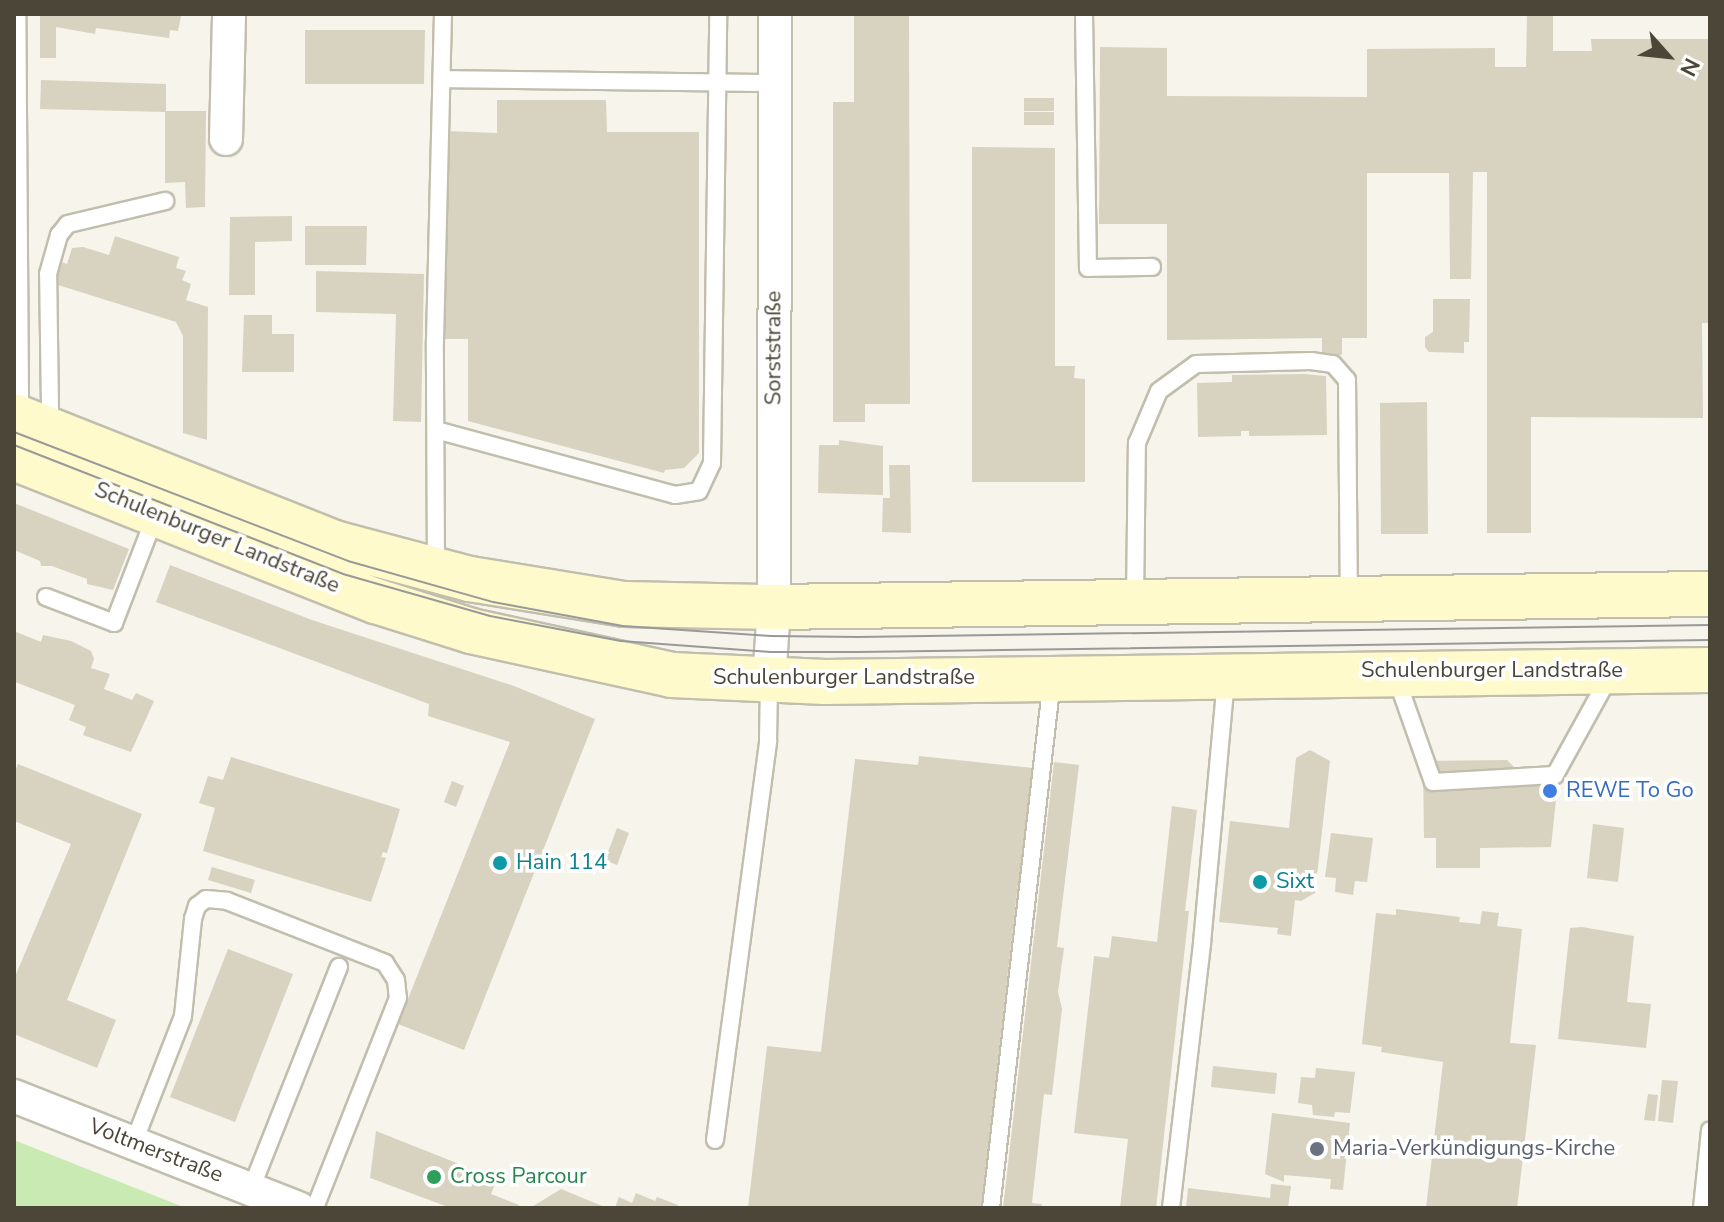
<!DOCTYPE html>
<meta charset="utf-8">
<style>
body{margin:0}
#map{position:relative;width:1724px;height:1222px;overflow:hidden;background:#f6f4eb;font-family:"Nunito Sans",sans-serif}
div>[style]{position:absolute}
.green>*{inset:0;background:#caeab4}
.building>*{inset:0;background:#d8d2c0}
.roads{filter:drop-shadow(2px 0 #c2bead) drop-shadow(-2px 0 #c2bead) drop-shadow(0 2px #c2bead) drop-shadow(0 -2px #c2bead)}
.service>*{height:16px;margin:-8px;padding:0 8px;transform-origin:8px;border-radius:8px;background:#fff}
.minor>*{height:32px;margin:-16px;padding:0 16px;transform-origin:16px;border-radius:16px;background:#fff}
.secondary>*{height:44px;margin:-22px;padding:0 22px;transform-origin:22px;border-radius:22px;background:#fffacc}
.tram>*{height:2px;margin:-1px;padding:0 1px;transform-origin:1px;border-radius:1px;background:#999}
.dots>*{width:22px;height:22px;translate:-50% -50%;box-sizing:border-box;border:4px solid #fff;border-radius:50%}
span{translate:-50% -50%;white-space:nowrap;text-align:center;line-height:1.15;-webkit-text-stroke:7px #fff;paint-order:stroke}
.street-label{font-size:22px;color:#4b4638}
.shop-label{font-size:22px;color:#366cbe}
.left{translate:0 -50%;text-align:left}
.culture-label{font-size:22px;color:#0d838f}
.worship-label{font-size:22px;color:#5b616d}
.leisure-label{font-size:22px;color:#27864d}
.frame{position:absolute;inset:0;border:16px solid #4b4638;pointer-events:none}
.north{position:absolute;left:1628px;top:16px;width:80px;height:80px;-webkit-text-stroke:6px #fff;paint-order:stroke;rotate:117deg;font-size:22px;font-weight:700;line-height:32px;text-align:center;color:#4b4638}
.north::after{content:'';display:block;margin:auto;width:28px;height:36px;background:#4b4638;clip-path:polygon(50% 0,100% 100%,50% 72%,0 100%)}
</style>
<div id="map">
<div class="green">
<div style="clip-path:polygon(14px 1140px,186px 1208px,14px 1208px)"></div>
</div>
<div class="building">
<div style="clip-path:polygon(40px 14px,170px 14px,181px 16px,178px 31px,170px 30px,169px 38px,96px 28px,95px 34px,56px 27px,56px 58px,40px 58px)"></div>
<div style="clip-path:polygon(854px 14px,909px 14px,910px 404px,865px 404px,865px 422px,833px 422px,833px 102px,854px 102px)"></div>
<div style="clip-path:polygon(1527px 14px,1553px 14px,1553px 51px,1592px 51px,1591px 39px,1710px 39px,1710px 323px,1702px 323px,1703px 418px,1531px 417px,1531px 533px,1487px 533px,1487px 172px,1473px 172px,1471px 279px,1450px 279px,1449px 173px,1367px 173px,1367px 338px,1342px 338px,1342px 355px,1322px 355px,1322px 338px,1167px 340px,1167px 224px,1099px 224px,1100px 47px,1167px 48px,1167px 96px,1367px 97px,1367px 49px,1495px 48px,1495px 67px,1526px 67px)"></div>
<div style="clip-path:polygon(305px 30px,425px 30px,424px 84px,305px 84px)"></div>
<div style="clip-path:polygon(41px 80px,166px 84px,166px 111px,206px 111px,205px 207px,186px 208px,185px 182px,165px 183px,165px 112px,40px 109px)"></div>
<div style="clip-path:polygon(1024px 98px,1054px 98px,1054px 111px,1024px 111px)"></div>
<div style="clip-path:polygon(497px 100px,606px 100px,607px 132px,699px 132px,699px 453px,684px 468px,665px 470px,664px 473px,468px 421px,468px 339px,444px 339px,444px 131px,497px 133px)"></div>
<div style="clip-path:polygon(1024px 112px,1054px 112px,1054px 125px,1024px 125px)"></div>
<div style="clip-path:polygon(972px 147px,1055px 148px,1055px 366px,1075px 366px,1074px 378px,1085px 379px,1085px 482px,972px 482px)"></div>
<div style="clip-path:polygon(292px 216px,292px 241px,255px 242px,255px 295px,229px 295px,230px 217px)"></div>
<div style="clip-path:polygon(305px 226px,367px 226px,366px 265px,305px 265px)"></div>
<div style="clip-path:polygon(115px 236px,179px 257px,176px 268px,186px 271px,182px 280px,191px 284px,186px 300px,208px 307px,207px 440px,183px 433px,183px 336px,176px 322px,55px 284px,61px 262px,67px 264px,72px 248px,83px 247px,109px 255px)"></div>
<div style="clip-path:polygon(316px 271px,424px 274px,421px 422px,393px 421px,396px 314px,316px 312px)"></div>
<div style="clip-path:polygon(1433px 299px,1470px 299px,1469px 342px,1464px 342px,1464px 353px,1429px 352px,1425px 347px,1425px 337px,1433px 332px)"></div>
<div style="clip-path:polygon(244px 315px,272px 315px,272px 334px,294px 334px,294px 372px,242px 372px)"></div>
<div style="clip-path:polygon(1304px 374px,1326px 376px,1327px 435px,1249px 436px,1249px 431px,1241px 431px,1241px 436px,1198px 437px,1197px 383px,1232px 382px,1232px 375px)"></div>
<div style="clip-path:polygon(1427px 402px,1428px 534px,1381px 534px,1380px 403px)"></div>
<div style="clip-path:polygon(839px 440px,883px 446px,883px 495px,818px 493px,819px 445px,839px 445px)"></div>
<div style="clip-path:polygon(889px 465px,910px 465px,911px 533px,882px 532px,883px 498px,890px 498px)"></div>
<div style="clip-path:polygon(14px 503px,129px 549px,113px 590px,87px 584px,87px 579px,52px 566px,41px 566px,40px 561px,14px 550px)"></div>
<div style="clip-path:polygon(170px 565px,312px 620px,514px 686px,595px 719px,464px 1050px,398px 1024px,510px 742px,428px 716px,429px 704px,156px 602px)"></div>
<div style="clip-path:polygon(14px 631px,41px 642px,43px 635px,71px 641px,91px 651px,94px 659px,91px 668px,110px 674px,104px 689px,132px 700px,136px 693px,154px 701px,131px 752px,83px 735px,86px 727px,69px 720px,75px 705px,15px 682px)"></div>
<div style="clip-path:polygon(1310px 750px,1330px 761px,1315px 893px,1301px 901px,1295px 900px,1291px 936px,1277px 934px,1278px 928px,1219px 922px,1230px 821px,1289px 828px,1296px 758px)"></div>
<div style="clip-path:polygon(919px 756px,1033px 768px,1020px 872px,1026px 872px,1024px 885px,1018px 884px,981px 1208px,748px 1208px,767px 1046px,821px 1052px,855px 759px,918px 765px)"></div>
<div style="clip-path:polygon(231px 757px,400px 809px,387px 853px,383px 852px,381px 857px,386px 858px,371px 902px,203px 851px,215px 808px,199px 803px,208px 776px,223px 780px)"></div>
<div style="clip-path:polygon(1507px 760px,1528px 781px,1558px 780px,1551px 847px,1480px 848px,1480px 868px,1436px 868px,1436px 838px,1424px 838px,1423px 761px)"></div>
<div style="clip-path:polygon(1054px 762px,1079px 765px,1057px 947px,1064px 948px,1058px 992px,1062px 1009px,1052px 1095px,1044px 1094px,1032px 1203px,1042px 1204px,1041px 1208px,1003px 1208px)"></div>
<div style="clip-path:polygon(18px 764px,142px 814px,67px 1000px,116px 1020px,97px 1068px,14px 1034px,14px 979px,71px 844px,14px 821px,14px 773px)"></div>
<div style="clip-path:polygon(452px 781px,464px 786px,456px 807px,444px 802px)"></div>
<div style="clip-path:polygon(1172px 806px,1197px 810px,1185px 911px,1189px 911px,1156px 1208px,1120px 1208px,1128px 1139px,1074px 1133px,1094px 956px,1109px 958px,1112px 936px,1157px 942px)"></div>
<div style="clip-path:polygon(1593px 824px,1624px 828px,1618px 882px,1587px 878px)"></div>
<div style="clip-path:polygon(617px 828px,629px 833px,617px 865px,605px 860px)"></div>
<div style="clip-path:polygon(1331px 833px,1373px 838px,1367px 882px,1355px 881px,1353px 895px,1335px 892px,1336px 878px,1325px 877px)"></div>
<div style="clip-path:polygon(212px 867px,255px 880px,251px 893px,208px 880px)"></div>
<div style="clip-path:polygon(1396px 909px,1460px 917px,1459px 922px,1480px 924px,1482px 911px,1499px 913px,1497px 926px,1522px 929px,1510px 1043px,1536px 1045px,1517px 1208px,1426px 1208px,1443px 1062px,1381px 1052px,1382px 1047px,1362px 1044px,1376px 913px,1396px 915px)"></div>
<div style="clip-path:polygon(1582px 927px,1634px 936px,1627px 1002px,1651px 1004px,1646px 1048px,1558px 1039px,1570px 928px)"></div>
<div style="clip-path:polygon(228px 949px,293px 974px,235px 1122px,170px 1097px)"></div>
<div style="clip-path:polygon(1213px 1066px,1277px 1073px,1275px 1094px,1211px 1087px)"></div>
<div style="clip-path:polygon(1316px 1068px,1355px 1072px,1350px 1113px,1335px 1112px,1334px 1117px,1313px 1115px,1312px 1105px,1298px 1103px,1301px 1077px,1315px 1078px)"></div>
<div style="clip-path:polygon(1662px 1080px,1678px 1081px,1673px 1123px,1658px 1121px)"></div>
<div style="clip-path:polygon(1648px 1094px,1658px 1095px,1655px 1121px,1644px 1120px)"></div>
<div style="clip-path:polygon(1272px 1113px,1350px 1123px,1343px 1190px,1330px 1189px,1331px 1179px,1284px 1175px,1284px 1182px,1265px 1174px)"></div>
<div style="clip-path:polygon(376px 1131px,497px 1179px,491px 1194px,519px 1205px,518px 1208px,451px 1208px,370px 1178px)"></div>
<div style="clip-path:polygon(1271px 1184px,1291px 1186px,1288px 1208px,1186px 1208px,1188px 1188px,1270px 1198px)"></div>
<div style="clip-path:polygon(561px 1189px,607px 1208px,530px 1208px)"></div>
<div style="clip-path:polygon(636px 1193px,655px 1201px,657px 1197px,678px 1205px,677px 1208px,615px 1208px,619px 1197px,632px 1203px)"></div>
</div>
<div class="roads">
<div class="service">
<div style="left:1084px;top:14px;width:254px;rotate:89.1deg"></div>
<div style="left:1088px;top:268px;width:64px;rotate:-0.9deg"></div>
<div style="left:442px;top:79px;width:333px;rotate:0.7deg"></div>
<div style="left:14px;top:412px;width:16px;rotate:-68deg"></div>
<div style="left:20px;top:397px;width:383px;rotate:-90.4deg"></div>
<div style="left:43px;top:425px;width:17px;rotate:-66deg"></div>
<div style="left:50px;top:409px;width:135px;rotate:-90.8deg"></div>
<div style="left:48px;top:274px;width:41px;rotate:-74.2deg"></div>
<div style="left:59px;top:235px;width:14px;rotate:-51deg"></div>
<div style="left:68px;top:224px;width:100px;rotate:-13.3deg"></div>
<div style="left:436px;top:430px;width:248px;rotate:15.2deg"></div>
<div style="left:675px;top:495px;width:24px;rotate:-9deg"></div>
<div style="left:699px;top:491px;width:31px;rotate:-65deg"></div>
<div style="left:712px;top:463px;width:449px;rotate:-89.2deg"></div>
<div style="left:436px;top:568px;width:227px;rotate:-90.3deg"></div>
<div style="left:435px;top:341px;width:327px;rotate:-88.6deg"></div>
<div style="left:46px;top:597px;width:73px;rotate:20.9deg"></div>
<div style="left:114px;top:623px;width:114px;rotate:-68.9deg"></div>
<div style="left:1135px;top:601px;width:158px;rotate:-89.3deg"></div>
<div style="left:1137px;top:443px;width:56px;rotate:-67.1deg"></div>
<div style="left:1159px;top:391px;width:46px;rotate:-36.1deg"></div>
<div style="left:1196px;top:364px;width:115px;rotate:-1.5deg"></div>
<div style="left:1311px;top:361px;width:22px;rotate:8deg"></div>
<div style="left:1333px;top:364px;width:21px;rotate:49deg"></div>
<div style="left:1347px;top:380px;width:218px;rotate:89.5deg"></div>
<div style="left:1396px;top:677px;width:111px;rotate:70.6deg"></div>
<div style="left:1433px;top:782px;width:122px;rotate:-3.3deg"></div>
<div style="left:1555px;top:775px;width:112px;rotate:-61.1deg"></div>
<div style="left:715px;top:1140px;width:403px;rotate:-82.4deg"></div>
<div style="left:768px;top:741px;width:59px;rotate:-89deg"></div>
<div style="left:134px;top:1142px;width:135px;rotate:-68.7deg"></div>
<div style="left:183px;top:1016px;width:98px;rotate:-84.1deg"></div>
<div style="left:193px;top:919px;width:14px;rotate:-73deg"></div>
<div style="left:197px;top:906px;width:11px;rotate:-38deg"></div>
<div style="left:206px;top:899px;width:21px;rotate:5deg"></div>
<div style="left:227px;top:901px;width:170px;rotate:21.4deg"></div>
<div style="left:385px;top:963px;width:20px;rotate:57deg"></div>
<div style="left:396px;top:980px;width:18px;rotate:84deg"></div>
<div style="left:398px;top:998px;width:226px;rotate:111.6deg"></div>
<div style="left:251px;top:1189px;width:239px;rotate:-68.4deg"></div>
<div style="left:991px;top:1208px;width:532px;rotate:-83.41deg"></div>
<div style="left:1171px;top:1208px;width:267px;rotate:-83.3deg"></div>
<div style="left:1202px;top:943px;width:267px;rotate:-84.8deg"></div>
<div style="left:1702px;top:1208px;width:78px;rotate:-84.1deg"></div>
</div>
<div class="minor">
<div style="left:226px;top:139px;width:125px;rotate:-88.6deg"></div>
<div style="left:769px;top:682px;width:75px;rotate:-86.2deg"></div>
<div style="left:774px;top:607px;width:593px;rotate:-89.9deg"></div>
<div style="left:14px;top:1096px;width:306px;rotate:21.5deg"></div>
</div>
<div class="secondary">
<div style="left:14px;top:416px;width:348px;rotate:21.6deg"></div>
<div style="left:338px;top:544px;width:137px;rotate:14.9deg"></div>
<div style="left:470px;top:579px;width:157px;rotate:9.2deg"></div>
<div style="left:625px;top:604px;width:149px;rotate:1.2deg"></div>
<div style="left:774px;top:607px;width:936px;rotate:-0.8deg"></div>
<div style="left:14px;top:458px;width:389px;rotate:21.6deg"></div>
<div style="left:376px;top:601px;width:100px;rotate:17.5deg"></div>
<div style="left:471px;top:631px;width:206px;rotate:12.3deg"></div>
<div style="left:672px;top:675px;width:153px;rotate:2.6deg"></div>
<div style="left:825px;top:682px;width:885px;rotate:-0.78deg"></div>
</div>
</div>
<div class="tram">
<div style="left:14px;top:432px;width:358px;rotate:21.1deg"></div>
<div style="left:348px;top:561px;width:151px;rotate:15.8deg"></div>
<div style="left:493px;top:602px;width:132px;rotate:10.5deg"></div>
<div style="left:623px;top:626px;width:148px;rotate:3.9deg"></div>
<div style="left:771px;top:636px;width:87px;rotate:0.7deg"></div>
<div style="left:858px;top:637px;width:852px;rotate:-0.81deg"></div>
<div style="left:14px;top:445px;width:353px;rotate:21.4deg"></div>
<div style="left:343px;top:574px;width:153px;rotate:15.9deg"></div>
<div style="left:490px;top:616px;width:133px;rotate:10.8deg"></div>
<div style="left:621px;top:641px;width:150px;rotate:4.2deg"></div>
<div style="left:771px;top:652px;width:87px"></div>
<div style="left:858px;top:652px;width:852px;rotate:-0.81deg"></div>
</div>
<div class="dots">
<div style="left:1550px;top:791px;background:#3f7fe0"></div>
<div style="left:500px;top:863px;background:#0f9aa8"></div>
<div style="left:1260px;top:882px;background:#0f9aa8"></div>
<div style="left:1317px;top:1149px;background:#6b7280"></div>
<div style="left:434px;top:1177px;background:#2e9e5b"></div>
</div>
<div class="street-label">
<span style="left:774px;top:348px;rotate:-90deg">Sorststraße</span>
<span style="left:217px;top:538px;rotate:22deg">Schulenburger Landstraße</span>
<span style="left:1492px;top:671px">Schulenburger Landstraße</span>
<span style="left:844px;top:678px">Schulenburger Landstraße</span>
<span style="left:156px;top:1151px;rotate:21deg">Voltmerstraße</span>
</div>
<div class="shop-label">
<span class="left" style="left:1566px;top:791px">REWE To Go</span>
</div>
<div class="culture-label">
<span class="left" style="left:516px;top:863px">Hain 114</span>
<span class="left" style="left:1276px;top:882px">Sixt</span>
</div>
<div class="worship-label">
<span class="left" style="left:1333px;top:1149px">Maria-Verkündigungs-Kirche</span>
</div>
<div class="leisure-label">
<span class="left" style="left:450px;top:1177px">Cross Parcour</span>
</div>
<div class="frame"></div>
<div class="north">N</div>
</div>
